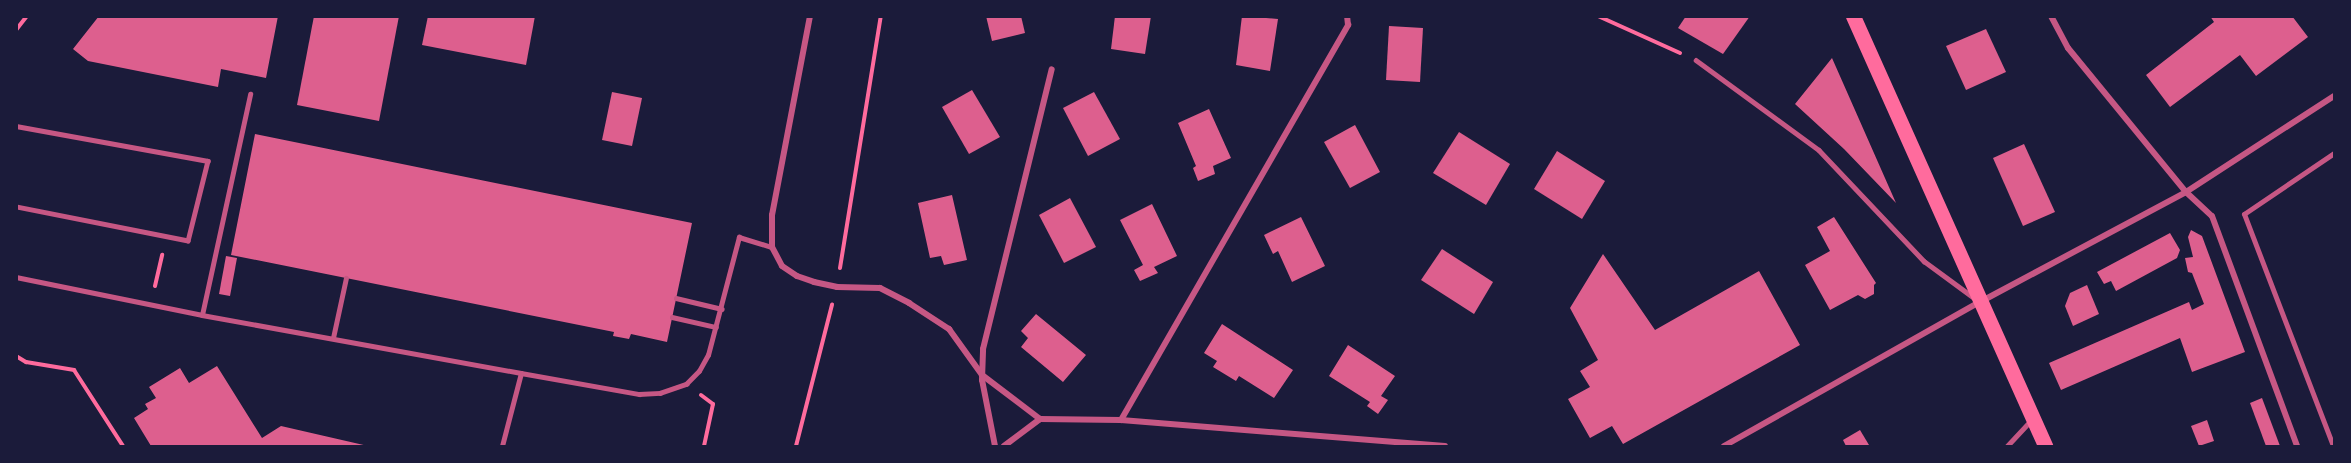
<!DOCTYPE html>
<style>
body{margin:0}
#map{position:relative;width:2351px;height:463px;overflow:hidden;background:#1b1b3a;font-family:"Noto Sans",sans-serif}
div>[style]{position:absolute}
.building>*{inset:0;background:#dd5f8e}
.path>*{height:4px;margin:-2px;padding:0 2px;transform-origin:2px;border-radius:2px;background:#ff6b9d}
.service>*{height:4.5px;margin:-2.25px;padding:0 2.25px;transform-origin:2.25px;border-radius:2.25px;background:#c65784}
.minor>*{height:6px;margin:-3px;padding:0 3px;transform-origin:3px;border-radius:3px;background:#c65784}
.primary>*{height:15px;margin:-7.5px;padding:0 7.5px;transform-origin:7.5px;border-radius:7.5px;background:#ff6b9d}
span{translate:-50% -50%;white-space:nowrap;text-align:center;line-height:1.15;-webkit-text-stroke:6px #1b1b3a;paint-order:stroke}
.frame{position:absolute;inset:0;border:18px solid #1b1b3a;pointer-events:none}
</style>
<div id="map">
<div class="building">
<div style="clip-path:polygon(99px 16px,278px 16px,266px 78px,221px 69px,218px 87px,88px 61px,73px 49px)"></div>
<div style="clip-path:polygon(314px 16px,399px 16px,379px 121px,297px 105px)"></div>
<div style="clip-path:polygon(428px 16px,535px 16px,526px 65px,422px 45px)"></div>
<div style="clip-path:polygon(986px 16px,1021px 16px,1025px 33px,992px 41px)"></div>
<div style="clip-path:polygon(1115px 16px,1151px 16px,1145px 54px,1111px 49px)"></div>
<div style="clip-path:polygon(1242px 16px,1278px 19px,1270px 71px,1236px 65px)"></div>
<div style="clip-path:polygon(1686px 16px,1750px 16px,1723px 54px,1678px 28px)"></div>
<div style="clip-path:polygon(2210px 16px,2292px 16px,2308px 37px,2256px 76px,2240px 55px,2170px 107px,2146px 75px,2214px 22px)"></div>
<div style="clip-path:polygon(1389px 26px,1423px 28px,1420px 82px,1386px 80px)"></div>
<div style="clip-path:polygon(1986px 29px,2006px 72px,1966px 90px,1946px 46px)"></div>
<div style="clip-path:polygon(1832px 58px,1896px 203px,1844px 149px,1795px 104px)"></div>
<div style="clip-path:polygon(972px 90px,1000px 137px,969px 154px,942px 107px)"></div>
<div style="clip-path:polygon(612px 92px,642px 98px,632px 146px,602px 140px)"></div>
<div style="clip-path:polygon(1094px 92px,1120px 139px,1088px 156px,1063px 108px)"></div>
<div style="clip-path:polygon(1209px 109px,1231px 158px,1213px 166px,1215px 174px,1198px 181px,1193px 168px,1196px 166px,1178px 123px)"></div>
<div style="clip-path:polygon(1355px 125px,1380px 172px,1350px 188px,1324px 142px)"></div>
<div style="clip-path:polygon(1459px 132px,1510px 164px,1486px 205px,1433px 173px)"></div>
<div style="clip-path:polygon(255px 134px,692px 223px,667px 342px,631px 334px,629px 339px,613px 336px,614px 332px,231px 255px)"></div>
<div style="clip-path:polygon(2024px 144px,2055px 212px,2023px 226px,1993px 158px)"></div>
<div style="clip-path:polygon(1557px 151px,1605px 181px,1582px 219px,1534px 189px)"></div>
<div style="clip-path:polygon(952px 195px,967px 260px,944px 265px,941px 256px,930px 258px,918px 203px)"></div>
<div style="clip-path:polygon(1070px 198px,1096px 247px,1064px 263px,1039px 215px)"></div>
<div style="clip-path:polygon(1152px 204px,1177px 256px,1154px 267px,1158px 273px,1140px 281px,1134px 270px,1143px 265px,1120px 220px)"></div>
<div style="clip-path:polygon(1301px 217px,1325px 266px,1292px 282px,1278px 251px,1273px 254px,1264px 235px)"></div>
<div style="clip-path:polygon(1834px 217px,1876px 283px,1874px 285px,1874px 294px,1865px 299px,1858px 295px,1830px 310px,1805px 265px,1830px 251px,1817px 227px)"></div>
<div style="clip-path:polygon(2191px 230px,2202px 236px,2245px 352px,2192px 372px,2180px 338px,2061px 390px,2049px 363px,2189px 302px,2192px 310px,2204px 304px,2192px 273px,2188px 272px,2185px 258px,2193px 257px,2188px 237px)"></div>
<div style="clip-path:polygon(2170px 233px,2180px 250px,2177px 258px,2116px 291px,2111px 281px,2104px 284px,2097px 272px)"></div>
<div style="clip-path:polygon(1442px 249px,1493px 282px,1474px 314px,1421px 280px)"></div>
<div style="clip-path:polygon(1603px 254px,1655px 330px,1759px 271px,1800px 345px,1623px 444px,1612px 426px,1590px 438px,1568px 399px,1590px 387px,1580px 371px,1598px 360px,1570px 308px)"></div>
<div style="clip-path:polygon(226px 256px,237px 258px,230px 296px,219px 294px)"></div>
<div style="clip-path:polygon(2087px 285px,2099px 314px,2073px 326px,2065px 306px,2070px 293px)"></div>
<div style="clip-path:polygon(1036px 314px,1086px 355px,1063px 382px,1021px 347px,1028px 338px,1021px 331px)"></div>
<div style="clip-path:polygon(1222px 324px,1293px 370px,1274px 398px,1239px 376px,1236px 381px,1213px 367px,1217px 361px,1204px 353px)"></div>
<div style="clip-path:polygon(1348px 345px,1395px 376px,1381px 396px,1388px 400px,1378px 414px,1367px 406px,1370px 402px,1329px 376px)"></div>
<div style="clip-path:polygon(217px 366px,262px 438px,281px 426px,368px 446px,151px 446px,134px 418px,148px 409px,145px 404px,156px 398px,149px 387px,180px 368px,189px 383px)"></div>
<div style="clip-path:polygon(2262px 398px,2280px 446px,2266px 446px,2250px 403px)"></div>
<div style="clip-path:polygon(2207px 420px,2214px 441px,2199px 446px,2191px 426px)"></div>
<div style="clip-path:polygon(1860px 430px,1869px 445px,1846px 446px,1843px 440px)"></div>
</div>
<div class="path">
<div style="left:1598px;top:16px;width:90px;rotate:24.3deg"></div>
<div style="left:16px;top:30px;width:18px;rotate:-52deg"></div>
<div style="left:840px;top:268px;width:255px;rotate:-80.8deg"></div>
<div style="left:155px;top:286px;width:32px;rotate:-77deg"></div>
<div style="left:16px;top:356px;width:12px;rotate:31deg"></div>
<div style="left:26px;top:362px;width:49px;rotate:9.5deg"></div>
<div style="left:74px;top:370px;width:90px;rotate:57.2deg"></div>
<div style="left:701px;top:395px;width:15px;rotate:37deg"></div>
<div style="left:713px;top:404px;width:43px;rotate:102.1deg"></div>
<div style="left:796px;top:446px;width:146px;rotate:-75.7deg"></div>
</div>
<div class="service">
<div style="left:1696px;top:60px;width:152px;rotate:36.2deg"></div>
<div style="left:1819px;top:150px;width:153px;rotate:46.6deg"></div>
<div style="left:1924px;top:261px;width:61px;rotate:36.3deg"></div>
<div style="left:16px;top:126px;width:195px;rotate:10.3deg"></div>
<div style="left:208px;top:161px;width:82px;rotate:104deg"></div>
<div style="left:188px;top:241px;width:175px;rotate:-168.8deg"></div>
<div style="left:16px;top:277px;width:190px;rotate:11.5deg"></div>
<div style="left:202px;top:315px;width:324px;rotate:10.3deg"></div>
<div style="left:521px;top:373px;width:120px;rotate:10.1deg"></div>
<div style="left:639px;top:394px;width:21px;rotate:-3deg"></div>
<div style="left:660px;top:393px;width:28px;rotate:-19deg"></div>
<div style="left:686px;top:384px;width:18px;rotate:-45deg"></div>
<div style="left:699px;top:371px;width:18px;rotate:-61deg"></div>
<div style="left:708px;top:355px;width:122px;rotate:-75.3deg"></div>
<div style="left:739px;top:237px;width:34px;rotate:17deg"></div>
<div style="left:676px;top:298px;width:47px;rotate:13.4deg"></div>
<div style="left:202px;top:315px;width:226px;rotate:-77.7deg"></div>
<div style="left:672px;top:317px;width:45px;rotate:12.8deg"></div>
<div style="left:333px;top:338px;width:61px;rotate:-77.8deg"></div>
<div style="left:502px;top:446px;width:75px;rotate:-75.4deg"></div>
<div style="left:2007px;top:446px;width:35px;rotate:-47deg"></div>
<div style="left:2333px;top:446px;width:248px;rotate:-111deg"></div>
<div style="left:2244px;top:214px;width:109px;rotate:-34.1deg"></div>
</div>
<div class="minor">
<div style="left:810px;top:16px;width:203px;rotate:100.8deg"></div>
<div style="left:772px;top:215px;width:32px;rotate:90deg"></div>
<div style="left:772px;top:247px;width:21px;rotate:62deg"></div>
<div style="left:782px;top:266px;width:18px;rotate:34deg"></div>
<div style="left:797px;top:276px;width:18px;rotate:19deg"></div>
<div style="left:814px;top:282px;width:24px;rotate:12deg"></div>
<div style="left:837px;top:287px;width:43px;rotate:1.3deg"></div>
<div style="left:880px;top:288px;width:33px;rotate:27deg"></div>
<div style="left:909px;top:303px;width:48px;rotate:33deg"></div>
<div style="left:949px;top:329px;width:57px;rotate:54.3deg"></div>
<div style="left:982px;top:375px;width:73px;rotate:37.2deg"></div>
<div style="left:1040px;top:419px;width:81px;rotate:0.7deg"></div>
<div style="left:1121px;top:420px;width:325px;rotate:4.6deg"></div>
<div style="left:2051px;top:16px;width:36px;rotate:62deg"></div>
<div style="left:2068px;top:48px;width:186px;rotate:50.7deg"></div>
<div style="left:2186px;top:192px;width:35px;rotate:43deg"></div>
<div style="left:2212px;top:216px;width:245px;rotate:69.7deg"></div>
<div style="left:1121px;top:420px;width:456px;rotate:-60.1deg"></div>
<div style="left:1348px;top:25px;width:9px;rotate:-96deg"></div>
<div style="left:995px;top:446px;width:67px;rotate:-101.1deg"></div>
<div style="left:982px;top:380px;width:31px;rotate:-88deg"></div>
<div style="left:983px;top:349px;width:288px;rotate:-76.2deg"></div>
<div style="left:1004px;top:446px;width:45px;rotate:-36.9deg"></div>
<div style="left:1724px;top:446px;width:294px;rotate:-29.4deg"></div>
<div style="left:1980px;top:302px;width:234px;rotate:-28.1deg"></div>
<div style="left:2186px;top:192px;width:176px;rotate:-33deg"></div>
</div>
<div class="primary">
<div style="left:1853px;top:16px;width:471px;rotate:65.9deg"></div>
</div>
<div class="frame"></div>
</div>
